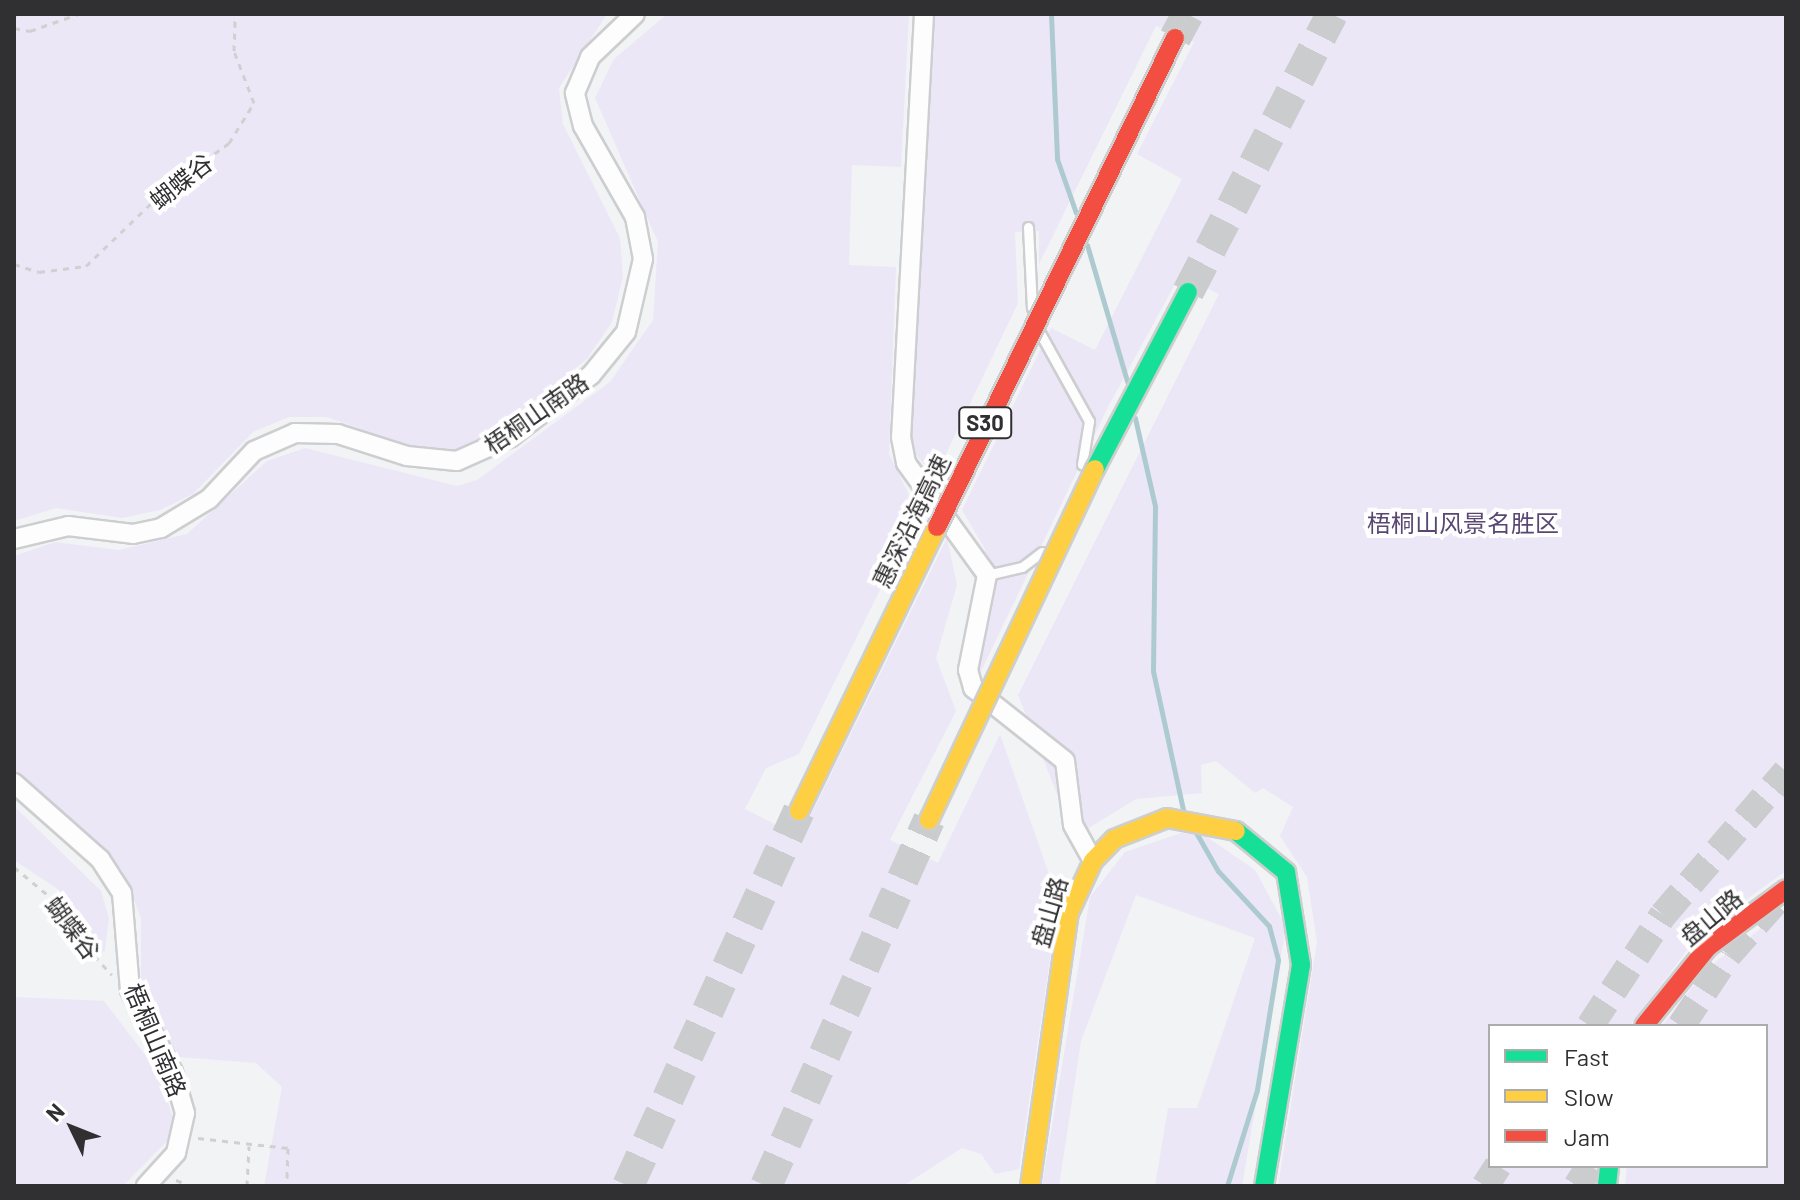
<!DOCTYPE html>
<meta charset="utf-8">
<style>
body{margin:0}
#map{position:relative;width:1800px;height:1200px;overflow:hidden;background:#f1f3f5;font-family:Barlow,"Noto Sans SC",sans-serif}
div>[style]{position:absolute}
.green>*{inset:0;background:#ece7f7}
.stream>*{height:5px;margin:-2.5px;padding:0 2.5px;transform-origin:2.5px;border-radius:2.5px;background:#aecad1}
.primary-tunnel>*{height:28px;margin-top:-14px;transform-origin:0;background:repeating-linear-gradient(90deg,#caccce 0 28px,transparent 0 42px)}
.highway-tunnel>*{height:32px;margin-top:-16px;transform-origin:0;background:repeating-linear-gradient(90deg,#caccce 0 32px,transparent 0 48px)}
.path>*{height:3px;margin-top:-1.5px;transform-origin:0;background:repeating-linear-gradient(90deg,#d0d0d0 0 6px,transparent 0 12px)}
.roads{filter:drop-shadow(2px 0 #cdced0) drop-shadow(-2px 0 #cdced0) drop-shadow(0 2px #cdced0) drop-shadow(0 -2px #cdced0)}
.lane>*{height:9px;margin:-4.5px;padding:0 4.5px;transform-origin:4.5px;border-radius:4.5px;background:#fdfdfe}
.street>*{height:18px;margin:-9px;padding:0 9px;transform-origin:9px;border-radius:9px;background:#fdfdfe}
.fast>*{height:18px;margin:-9px;padding:0 9px;transform-origin:9px;border-radius:9px;background:#16e098}
.slow>*{height:18px;margin:-9px;padding:0 9px;transform-origin:9px;border-radius:9px;background:#ffcf43}
.jam>*{height:18px;margin:-9px;padding:0 9px;transform-origin:9px;border-radius:9px;background:#f24e42}
.bridges{filter:drop-shadow(2px 0 #cdcece) drop-shadow(-2px 0 #cdcece) drop-shadow(0 2px #cdcece) drop-shadow(0 -2px #cdcece)}
.fast-bridge>*{height:18px;margin:-9px;padding:0 9px;transform-origin:9px;border-radius:9px;background:#16e098}
.slow-bridge>*{height:18px;margin:-9px;padding:0 9px;transform-origin:9px;border-radius:9px;background:#ffcf43}
.jam-bridge>*{height:18px;margin:-9px;padding:0 9px;transform-origin:9px;border-radius:9px;background:#f24e42}
span{translate:-50% -50%;white-space:nowrap;text-align:center;line-height:1.15;-webkit-text-stroke:8px #fff;paint-order:stroke}
.shield-label span{padding:2px 6px;background:#fff;border:2px solid;border-radius:6px;-webkit-text-stroke-width:0}
.shield-label{font-size:22px;color:#303032;font-weight:700}
.street-label{font-size:24px;color:#303032}
.park-label{font-size:24px;color:#594772}
.frame{position:absolute;inset:0;border:16px solid #303032;pointer-events:none}
.legend{position:absolute;left:1488px;top:1024px;width:280px;height:144px;box-sizing:border-box;background:#fff;border:2px solid #acacad;margin:0;padding:10px 14px;list-style:none;font-size:24px;color:#303032}
.legend li{display:flex;align-items:center;gap:16px;height:40px}
.legend b{width:40px;border:2px solid #acacad}
.north{position:absolute;left:32px;top:1088px;width:80px;height:80px;-webkit-text-stroke:6px #fff;paint-order:stroke;rotate:313deg;font-size:22px;font-weight:700;line-height:32px;text-align:center;color:#303032}
.north::after{content:'';display:block;margin:auto;width:28px;height:36px;background:#303032;clip-path:polygon(50% 0,100% 100%,50% 72%,0 100%)}
</style>
<div id="map">
<div class="green">
<div style="clip-path:polygon(14px 14px,607px 14px,559px 88px,563px 124px,620px 238px,623px 276px,612px 322px,587px 359px,480px 444px,450px 453px,419px 450px,327px 417px,289px 417px,253px 432px,193px 494px,160px 510px,122px 518px,56px 508px,14px 521px)"></div>
<div style="clip-path:polygon(667px 14px,909px 14px,901px 167px,852px 165px,849px 265px,896px 267px,889px 454px,918px 513px,799px 754px,766px 768px,745px 809px,800px 837px,947px 538px,957px 585px,936px 658px,956px 711px,890px 840px,938px 863px,1000px 734px,1049px 874px,1061px 885px,1019px 1169px,995px 1174px,981px 1154px,962px 1148px,903px 1186px,264px 1186px,282px 1087px,256px 1063px,178px 1057px,141px 988px,141px 918px,122px 870px,14px 769px,14px 556px,55px 542px,119px 550px,187px 534px,267px 461px,305px 448px,457px 486px,477px 480px,610px 382px,653px 320px,658px 242px,595px 98px,614px 59px)"></div>
<div style="clip-path:polygon(931px 14px,1786px 14px,1786px 871px,1700px 933px,1630px 1026px,1490px 1026px,1490px 1166px,1598px 1166px,1596px 1186px,1278px 1186px,1317px 942px,1307px 877px,1280px 836px,1293px 807px,1263px 788px,1255px 793px,1216px 761px,1201px 765px,1202px 793px,1136px 799px,1074px 837px,1018px 695px,1219px 294px,1180px 275px,1109px 405px,973px 688px,965px 678px,958px 663px,985px 549px,962px 510px,1051px 328px,1095px 350px,1182px 179px,1137px 154px,1194px 42px,1156px 26px,1039px 264px,1039px 231px,1015px 232px,1018px 303px,935px 477px,912px 450px,910px 432px)"></div>
<div style="clip-path:polygon(14px 806px,101px 891px,109px 918px,105px 951px,97px 955px,86px 941px,59px 890px,14px 860px)"></div>
<div style="clip-path:polygon(1181px 833px,1204px 835px,1255px 870px,1286px 927px,1242px 1186px,1155px 1186px,1168px 1108px,1197px 1108px,1255px 938px,1136px 895px,1081px 1041px,1059px 1186px,1042px 1186px,1090px 897px,1125px 852px)"></div>
<div style="clip-path:polygon(1786px 910px,1784px 1186px,1625px 1186px,1627px 1166px,1766px 1166px,1766px 1026px,1662px 1026px,1707px 968px)"></div>
<div style="clip-path:polygon(14px 997px,104px 1001px,158px 1072px,174px 1121px,167px 1141px,123px 1186px,14px 1186px)"></div>
</div>
<div class="stream">
<div style="left:1051px;top:14px;width:145px;rotate:87.6deg"></div>
<div style="left:1057px;top:159px;width:57px;rotate:70.6deg"></div>
<div style="left:1087px;top:245px;width:142px;rotate:73.6deg"></div>
<div style="left:1135px;top:418px;width:90px;rotate:77.2deg"></div>
<div style="left:1155px;top:506px;width:165px;rotate:90.7deg"></div>
<div style="left:1153px;top:671px;width:142px;rotate:77.8deg"></div>
<div style="left:1194px;top:829px;width:48px;rotate:60.3deg"></div>
<div style="left:1218px;top:871px;width:75px;rotate:47.2deg"></div>
<div style="left:1269px;top:926px;width:35px;rotate:75deg"></div>
<div style="left:1278px;top:960px;width:132px;rotate:99.2deg"></div>
<div style="left:1257px;top:1090px;width:101px;rotate:107.4deg"></div>
</div>
<div class="primary-tunnel">
<div style="left:1590px;top:1026px;width:133px;rotate:-56.7deg"></div>
<div style="left:1663px;top:915px;width:189px;rotate:-49.3deg"></div>
<div style="left:1681px;top:1026px;width:85px;rotate:-56.5deg"></div>
<div style="left:1728px;top:955px;width:71px;rotate:-48.4deg"></div>
<div style="left:1485px;top:1186px;width:24px;rotate:-57deg"></div>
<div style="left:1577px;top:1186px;width:24px;rotate:-57deg"></div>
</div>
<div class="highway-tunnel">
<div style="left:1175px;top:38px;width:27px;rotate:-62deg"></div>
<div style="left:1188px;top:292px;width:313px;rotate:-62.6deg"></div>
<div style="left:628px;top:1186px;width:412px;rotate:-65.5deg"></div>
<div style="left:766px;top:1186px;width:401px;rotate:-66deg"></div>
</div>
<div class="path">
<div style="left:14px;top:16px;width:4px;rotate:-34deg"></div>
<div style="left:14px;top:28px;width:16px;rotate:11deg"></div>
<div style="left:30px;top:31px;width:51px;rotate:-19.5deg"></div>
<div style="left:14px;top:264px;width:26px;rotate:18deg"></div>
<div style="left:39px;top:272px;width:47px;rotate:-7.3deg"></div>
<div style="left:86px;top:266px;width:111px;rotate:-43.9deg"></div>
<div style="left:166px;top:189px;width:78px;rotate:-36.1deg"></div>
<div style="left:229px;top:143px;width:47px;rotate:-58deg"></div>
<div style="left:254px;top:103px;width:56px;rotate:-111deg"></div>
<div style="left:234px;top:51px;width:37px;rotate:-88deg"></div>
<div style="left:14px;top:867px;width:61px;rotate:39.7deg"></div>
<div style="left:61px;top:906px;width:36px;rotate:62deg"></div>
<div style="left:78px;top:938px;width:50px;rotate:47.4deg"></div>
<div style="left:198px;top:1138px;width:91px;rotate:6.3deg"></div>
<div style="left:288px;top:1148px;width:38px;rotate:92deg"></div>
<div style="left:176px;top:1180px;width:16px;rotate:22deg"></div>
<div style="left:247px;top:1186px;width:40px;rotate:-87.1deg"></div>
</div>
<div class="roads">
<div class="lane">
<div style="left:1028px;top:227px;width:81px;rotate:87.2deg"></div>
<div style="left:1040px;top:333px;width:101px;rotate:60.9deg"></div>
<div style="left:1089px;top:421px;width:44px;rotate:99.2deg"></div>
<div style="left:987px;top:575px;width:36px;rotate:-13deg"></div>
<div style="left:1022px;top:567px;width:25px;rotate:-37deg"></div>
</div>
<div class="street">
<div style="left:924px;top:14px;width:424px;rotate:93.1deg"></div>
<div style="left:901px;top:437px;width:26px;rotate:79deg"></div>
<div style="left:906px;top:463px;width:138px;rotate:54.1deg"></div>
<div style="left:987px;top:575px;width:97px;rotate:101.3deg"></div>
<div style="left:968px;top:670px;width:19px;rotate:74deg"></div>
<div style="left:973px;top:688px;width:117px;rotate:38.4deg"></div>
<div style="left:1065px;top:761px;width:64px;rotate:82.9deg"></div>
<div style="left:1073px;top:825px;width:41px;rotate:60.9deg"></div>
<div style="left:14px;top:539px;width:56px;rotate:-13.5deg"></div>
<div style="left:68px;top:526px;width:65px;rotate:7deg"></div>
<div style="left:133px;top:534px;width:29px;rotate:-12deg"></div>
<div style="left:161px;top:528px;width:56px;rotate:-31.1deg"></div>
<div style="left:209px;top:499px;width:66px;rotate:-46.8deg"></div>
<div style="left:254px;top:451px;width:45px;rotate:-23.7deg"></div>
<div style="left:295px;top:433px;width:43px;rotate:1.3deg"></div>
<div style="left:338px;top:434px;width:72px;rotate:17.7deg"></div>
<div style="left:407px;top:456px;width:50px;rotate:5.7deg"></div>
<div style="left:457px;top:461px;width:59px;rotate:-24deg"></div>
<div style="left:511px;top:437px;width:101px;rotate:-37.8deg"></div>
<div style="left:591px;top:375px;width:55px;rotate:-50.9deg"></div>
<div style="left:626px;top:332px;width:75px;rotate:-76.9deg"></div>
<div style="left:643px;top:259px;width:43px;rotate:-100.8deg"></div>
<div style="left:635px;top:217px;width:105px;rotate:-119.7deg"></div>
<div style="left:583px;top:126px;width:34px;rotate:-104deg"></div>
<div style="left:575px;top:93px;width:39px;rotate:-67deg"></div>
<div style="left:590px;top:57px;width:62px;rotate:-43.7deg"></div>
<div style="left:14px;top:783px;width:115px;rotate:41.5deg"></div>
<div style="left:100px;top:859px;width:40px;rotate:57.1deg"></div>
<div style="left:122px;top:893px;width:97px;rotate:85.3deg"></div>
<div style="left:130px;top:990px;width:93px;rotate:62.3deg"></div>
<div style="left:173px;top:1072px;width:43px;rotate:73.7deg"></div>
<div style="left:185px;top:1113px;width:41px;rotate:102.7deg"></div>
<div style="left:176px;top:1153px;width:45px;rotate:132.3deg"></div>
</div>
<div class="fast">
<div style="left:1236px;top:831px;width:65px;rotate:39.4deg"></div>
<div style="left:1286px;top:872px;width:94px;rotate:80.8deg"></div>
<div style="left:1301px;top:965px;width:224px;rotate:99.5deg"></div>
<div style="left:1607px;top:1186px;width:20px;rotate:-84deg"></div>
</div>
<div class="slow">
<div style="left:1030px;top:1186px;width:276px;rotate:-81.9deg"></div>
<div style="left:1069px;top:913px;width:57px;rotate:-65.2deg"></div>
<div style="left:1093px;top:861px;width:30px;rotate:-46deg"></div>
<div style="left:1114px;top:839px;width:57px;rotate:-21.6deg"></div>
<div style="left:1167px;top:818px;width:70px;rotate:10.7deg"></div>
</div>
<div class="jam">
<div style="left:1644px;top:1026px;width:102px;rotate:-51deg"></div>
<div style="left:1708px;top:947px;width:97px;rotate:-36.6deg"></div>
</div>
</div>
<div class="bridges">
<div class="fast-bridge">
<div style="left:1095px;top:469px;width:200px;rotate:-62.3deg"></div>
</div>
<div class="slow-bridge">
<div style="left:799px;top:811px;width:316px;rotate:-64.1deg"></div>
<div style="left:929px;top:820px;width:388px;rotate:-64.7deg"></div>
</div>
<div class="jam-bridge">
<div style="left:937px;top:527px;width:544px;rotate:-64.05deg"></div>
</div>
</div>
<div class="shield-label">
<span style="left:985px;top:423px">S30</span>
</div>
<div class="street-label">
<span style="left:181px;top:181px;rotate:-38deg">蝴蝶谷</span>
<span style="left:536px;top:413px;rotate:-35deg">梧桐山南路</span>
<span style="left:911px;top:521px;rotate:-64deg">惠深沿海高速</span>
<span style="left:1049px;top:912px;rotate:-74deg">盘山路</span>
<span style="left:1711px;top:917px;rotate:-40deg">盘山路</span>
<span style="left:73px;top:928px;rotate:53deg">蝴蝶谷</span>
<span style="left:156px;top:1040px;rotate:67deg">梧桐山南路</span>
</div>
<div class="park-label">
<span style="left:1463px;top:523px">梧桐山风景名胜区</span>
</div>
<div class="frame"></div>
<ul class="legend">
<li><b style="height:10px;background:#16e098"></b>Fast</li>
<li><b style="height:10px;background:#ffcf43"></b>Slow</li>
<li><b style="height:10px;background:#f24e42"></b>Jam</li>
</ul>
<div class="north">N</div>
</div>
